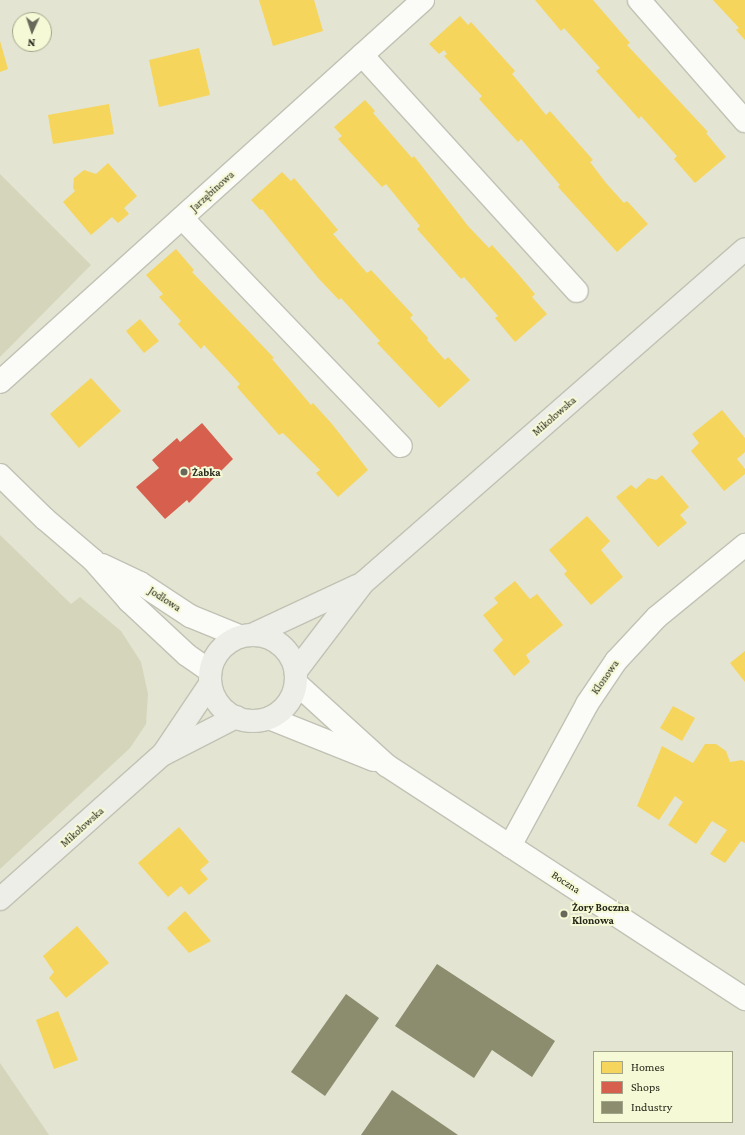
<!DOCTYPE html>
<meta charset="utf-8">
<style>
body{margin:0}
#map{position:relative;width:745px;height:1135px;overflow:hidden;background:#e3e4d1;font-family:"Crimson Pro",serif}
div>[style]{position:absolute}
.green>*{inset:0;background:#d4d5ba}
.homes>*{inset:0;background:#f6d55c}
.shops>*{inset:0;background:#d6604d}
.industry>*{inset:0;background:#8c8c6e}
.roads{filter:drop-shadow(1px 0 #c1c2b4) drop-shadow(-1px 0 #c1c2b4) drop-shadow(0 1px #c1c2b4) drop-shadow(0 -1px #c1c2b4)}
.street>*{height:22px;margin:-11px;padding:0 11px;transform-origin:11px;border-radius:11px;background:#fbfbf8}
.secondary>*{height:22px;margin:-11px;padding:0 11px;transform-origin:11px;border-radius:11px;background:#eeeee8}
.secondary>.ring{margin:-11px;padding:0;box-sizing:content-box;background:none;border:22px solid #eeeee8;border-radius:50%}
.dots>*{width:11px;height:11px;translate:-50% -50%;box-sizing:border-box;border:2px solid #f6f9d6;border-radius:50%}
span{translate:-50% -50%;white-space:nowrap;text-align:center;line-height:1.15;-webkit-text-stroke:4px #f6f9d6;paint-order:stroke}
.street-label{font-size:11px;color:#27271b}
.poi-label{font-size:11px;color:#27271b;font-weight:700}
.left{translate:0 -50%;text-align:left}
.legend{position:absolute;left:593px;top:1051px;width:140px;height:72px;box-sizing:border-box;background:#f6f9d6;border:1px solid #a3a58b;margin:0;padding:5px 7px;list-style:none;font-size:12px;color:#27271b}
.legend li{display:flex;align-items:center;gap:8px;height:20px}
.legend b{width:20px;border:1px solid #a3a58b}
.north{position:absolute;left:12px;top:12px;width:40px;height:40px;box-sizing:border-box;background:#f6f9d6;border:1px solid #a3a58b;border-radius:50%;rotate:183deg;font-size:11px;font-weight:700;line-height:16px;text-align:center;color:#27271b}
.north::after{content:'';display:block;margin:auto;width:14px;height:18px;background:#69695b;clip-path:polygon(50% 0,100% 100%,50% 72%,0 100%)}
</style>
<div id="map">
<div class="green">
<div style="clip-path:polygon(0 174px,91px 265px,0 357px)"></div>
<div style="clip-path:polygon(0 535px,71px 604px,80px 597px,121px 631px,141px 662px,148px 694px,146px 724px,130px 748px,0 869px)"></div>
<div style="clip-path:polygon(0 1063px,49px 1135px,0 1135px)"></div>
</div>
<div class="homes">
<div style="clip-path:polygon(259px 0,314px 0,323px 31px,273px 46px)"></div>
<div style="clip-path:polygon(535px 0,593px 0,630px 43px,627px 45px,708px 132px,706px 133px,726px 157px,695px 183px,674px 159px,677px 156px,641px 116px,639px 119px,596px 71px,600px 68px,564px 28px,561px 31px)"></div>
<div style="clip-path:polygon(713px 0,745px 0,745px 40px,736px 30px,739px 28px)"></div>
<div style="clip-path:polygon(460px 16px,468px 25px,471px 22px,515px 71px,512px 74px,546px 115px,550px 111px,593px 160px,590px 162px,606px 183px,624px 203px,627px 201px,648px 224px,617px 252px,558px 187px,560px 185px,521px 139px,518px 142px,479px 99px,482px 96px,444px 56px,447px 54px,444px 50px,439px 54px,429px 44px)"></div>
<div style="clip-path:polygon(0 41px,8px 69px,0 72px)"></div>
<div style="clip-path:polygon(199px 48px,210px 95px,159px 107px,149px 60px)"></div>
<div style="clip-path:polygon(365px 100px,375px 111px,373px 113px,412px 158px,414px 156px,468px 226px,489px 248px,492px 245px,518px 274px,535px 294px,532px 297px,547px 314px,515px 342px,495px 318px,498px 316px,464px 277px,461px 279px,417px 229px,420px 226px,386px 184px,382px 187px,338px 139px,342px 136px,334px 127px)"></div>
<div style="clip-path:polygon(109px 104px,114px 134px,53px 144px,48px 115px)"></div>
<div style="clip-path:polygon(108px 163px,137px 196px,124px 208px,129px 214px,118px 223px,112px 217px,91px 235px,63px 202px,75px 191px,73px 188px,74px 178px,84px 170px,96px 174px)"></div>
<div style="clip-path:polygon(282px 172px,291px 181px,294px 178px,338px 230px,333px 234px,367px 273px,371px 270px,413px 315px,410px 318px,428px 338px,427px 340px,445px 360px,448px 357px,470px 380px,439px 408px,377px 343px,380px 341px,341px 298px,339px 300px,319px 279px,262px 209px,260px 210px,251px 200px)"></div>
<div style="clip-path:polygon(176px 249px,194px 270px,192px 272px,274px 358px,272px 359px,311px 405px,313px 403px,332px 424px,368px 470px,338px 497px,316px 473px,320px 470px,283px 433px,279px 435px,237px 387px,240px 384px,204px 345px,201px 349px,178px 324px,181px 321px,159px 297px,163px 294px,146px 275px)"></div>
<div style="clip-path:polygon(140px 319px,159px 341px,144px 353px,126px 331px)"></div>
<div style="clip-path:polygon(91px 378px,121px 411px,79px 448px,50px 414px)"></div>
<div style="clip-path:polygon(722px 410px,745px 438px,745px 452px,737px 459px,745px 469px,745px 474px,724px 491px,691px 451px,699px 443px,692px 434px)"></div>
<div style="clip-path:polygon(662px 475px,689px 507px,680px 515px,687px 523px,658px 547px,616px 497px,631px 485px,636px 489px,648px 478px,656px 480px)"></div>
<div style="clip-path:polygon(587px 516px,610px 541px,601px 550px,623px 577px,591px 605px,564px 574px,567px 571px,549px 550px)"></div>
<div style="clip-path:polygon(515px 581px,530px 599px,537px 594px,563px 625px,526px 655px,530px 662px,514px 676px,493px 650px,503px 640px,483px 615px,498px 603px,494px 598px)"></div>
<div style="clip-path:polygon(745px 651px,745px 682px,730px 663px)"></div>
<div style="clip-path:polygon(673px 706px,695px 718px,682px 741px,660px 728px)"></div>
<div style="clip-path:polygon(705px 744px,716px 744px,726px 751px,730px 762px,742px 760px,745px 762px,745px 843px,741px 841px,725px 863px,710px 854px,727px 830px,712px 821px,696px 844px,668px 825px,683px 802px,675px 796px,659px 820px,637px 806px,662px 746px,693px 763px)"></div>
<div style="clip-path:polygon(179px 827px,209px 862px,200px 870px,208px 879px,189px 895px,181px 886px,168px 897px,138px 863px)"></div>
<div style="clip-path:polygon(185px 911px,211px 941px,189px 953px,167px 928px)"></div>
<div style="clip-path:polygon(77px 926px,109px 963px,66px 998px,49px 978px,54px 972px,43px 956px)"></div>
<div style="clip-path:polygon(58px 1011px,78px 1060px,54px 1069px,36px 1020px)"></div>
</div>
<div class="shops">
<div style="clip-path:polygon(202px 423px,233px 459px,189px 503px,187px 500px,165px 519px,136px 487px,159px 468px,152px 460px,177px 438px,180px 442px)"></div>
</div>
<div class="industry">
<div style="clip-path:polygon(437px 964px,555px 1041px,532px 1077px,492px 1050px,474px 1078px,395px 1026px)"></div>
<div style="clip-path:polygon(346px 994px,379px 1018px,325px 1096px,291px 1072px)"></div>
<div style="clip-path:polygon(392px 1090px,458px 1135px,361px 1135px)"></div>
</div>
<div class="roads">
<div class="street">
<div style="left:639px;top:0;width:161px;rotate:48.8deg"></div>
<div style="left:362px;top:55px;width:319px;rotate:47.7deg"></div>
<div style="left:182px;top:218px;width:316px;rotate:46.2deg"></div>
<div style="left:0;top:382px;width:570px;rotate:-42.08deg"></div>
<div style="left:0;top:475px;width:63px;rotate:44.4deg"></div>
<div style="left:45px;top:519px;width:63px;rotate:40.5deg"></div>
<div style="left:93px;top:560px;width:55px;rotate:48.7deg"></div>
<div style="left:129px;top:601px;width:79px;rotate:43deg"></div>
<div style="left:187px;top:655px;width:28px;rotate:35deg"></div>
<div style="left:102px;top:565px;width:42px;rotate:25.3deg"></div>
<div style="left:140px;top:583px;width:60px;rotate:33.4deg"></div>
<div style="left:190px;top:616px;width:53px;rotate:22.2deg"></div>
<div style="left:296px;top:683px;width:122px;rotate:42.3deg"></div>
<div style="left:386px;top:765px;width:429px;rotate:33.1deg"></div>
<div style="left:269px;top:718px;width:113px;rotate:21.8deg"></div>
<div style="left:510px;top:846px;width:162px;rotate:-61.5deg"></div>
<div style="left:587px;top:704px;width:52px;rotate:-56deg"></div>
<div style="left:616px;top:661px;width:60px;rotate:-47deg"></div>
<div style="left:657px;top:617px;width:114px;rotate:-39.3deg"></div>
</div>
<div class="secondary">
<div style="left:254px;top:634px;width:114px;rotate:-25deg"></div>
<div class="ring" style="left:210px;top:635px;width:64px;height:64px"></div>
<div style="left:296px;top:671px;width:111px;rotate:-52.7deg"></div>
<div style="left:363px;top:583px;width:507px;rotate:-41.16deg"></div>
<div style="left:164px;top:754px;width:81px;rotate:-27.2deg"></div>
<div style="left:0;top:899px;width:218px;rotate:-41.7deg"></div>
<div style="left:163px;top:754px;width:84px;rotate:-56.1deg"></div>
</div>
</div>
<div class="dots">
<div style="left:184px;top:472px;background:#69695b"></div>
<div style="left:564px;top:914px;background:#69695b"></div>
</div>
<div class="street-label">
<span style="left:212px;top:191px;rotate:-42deg">Jarzębinowa</span>
<span style="left:554px;top:416px;rotate:-41deg">Mikołowska</span>
<span style="left:165px;top:599px;rotate:33deg">Jodłowa</span>
<span style="left:605px;top:677px;rotate:-55deg">Klonowa</span>
<span style="left:82px;top:827px;rotate:-42deg">Mikołowska</span>
<span style="left:566px;top:882px;rotate:33deg">Boczna</span>
</div>
<div class="poi-label">
<span class="left" style="left:192px;top:472px">Żabka</span>
<span class="left" style="left:572px;top:914px">Żory Boczna<br>Klonowa</span>
</div>
<ul class="legend">
<li><b style="height:11px;background:#f6d55c"></b>Homes</li>
<li><b style="height:11px;background:#d6604d"></b>Shops</li>
<li><b style="height:11px;background:#8c8c6e"></b>Industry</li>
</ul>
<div class="north">N</div>
</div>
